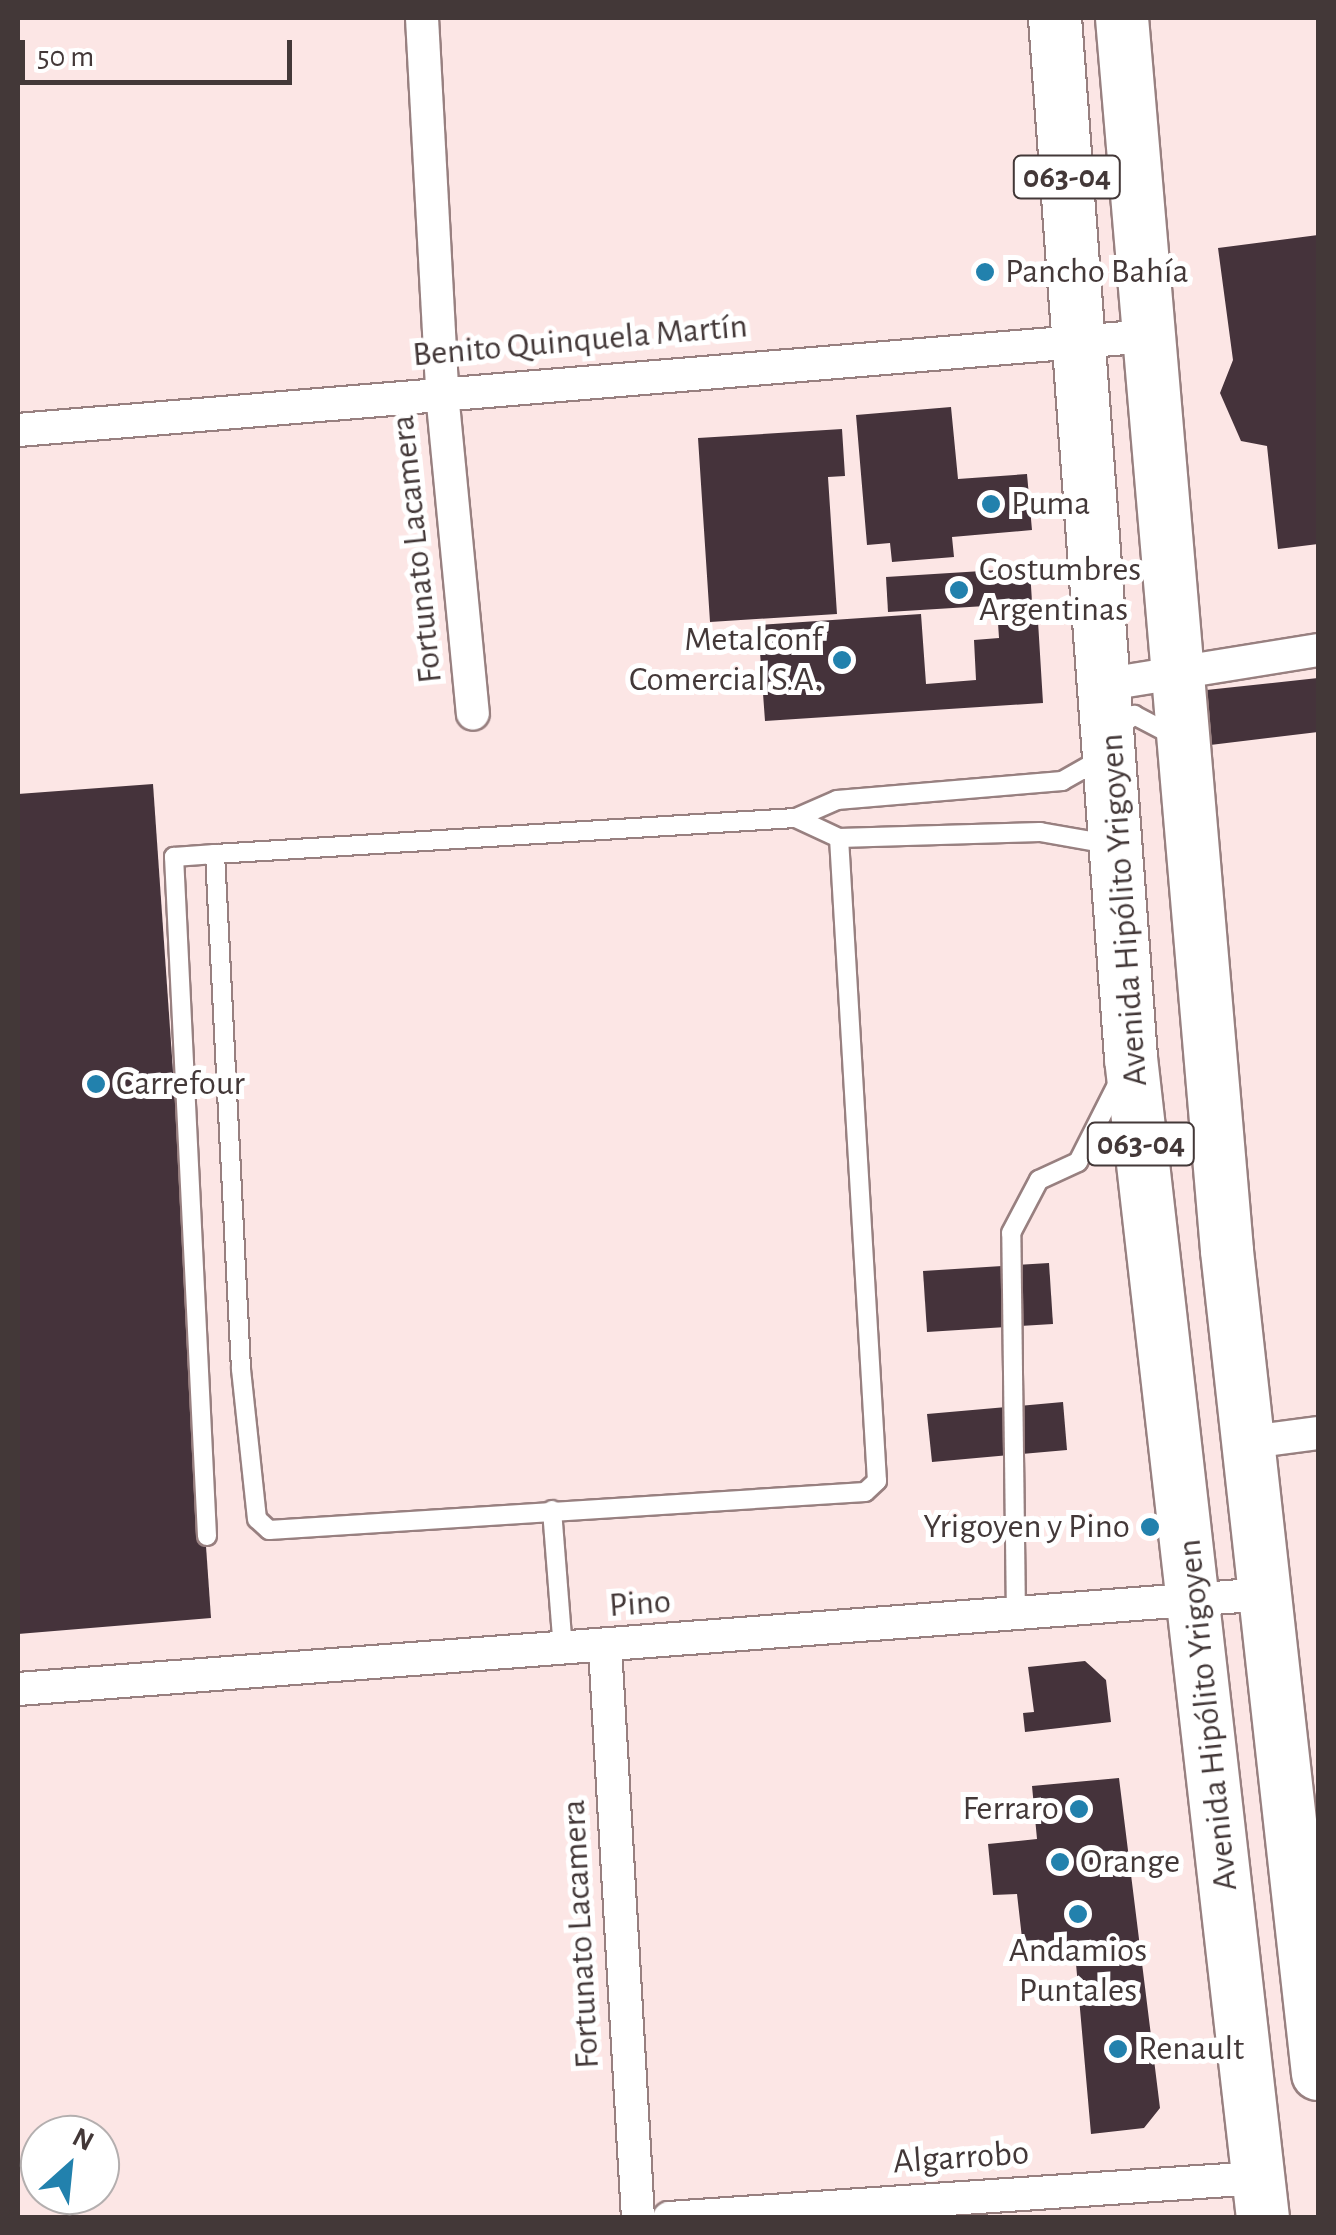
<!DOCTYPE html>
<meta charset="utf-8">
<style>
body{margin:0}
#map{position:relative;width:1336px;height:2235px;overflow:hidden;background:#fce6e5;font-family:"Alegreya Sans",sans-serif}
div>[style]{position:absolute}
.building>*{inset:0;background:#45333b}
.roads{filter:drop-shadow(2px 0 #988080) drop-shadow(-2px 0 #988080) drop-shadow(0 2px #988080) drop-shadow(0 -2px #988080)}
.lane>*{height:18px;margin:-9px;padding:0 9px;transform-origin:9px;border-radius:9px;background:#fff}
.street>*{height:32px;margin:-16px;padding:0 16px;transform-origin:16px;border-radius:16px;background:#fff}
.primary>*{height:52px;margin:-26px;padding:0 26px;transform-origin:26px;border-radius:26px;background:#fff}
.dots>*{width:28px;height:28px;translate:-50% -50%;box-sizing:border-box;border:5px solid #fff;border-radius:50%}
span{translate:-50% -50%;white-space:nowrap;text-align:center;line-height:1.15;-webkit-text-stroke:10px #fff;paint-order:stroke}
.shield-label span{padding:2px 8px;background:#fff;border:2px solid;border-radius:8px;-webkit-text-stroke-width:0}
.shield-label{font-size:32px;color:#433838;font-weight:700}
.poi-label{font-size:35px;color:#433838}
.left{translate:0 -50%;text-align:left}
.right{translate:-100% -50%;text-align:right}
.street-label{font-size:35px;color:#433838}
.frame{position:absolute;inset:0;border:20px solid #433838;pointer-events:none}
.north{position:absolute;left:20px;top:2115px;width:100px;height:100px;box-sizing:border-box;background:#fff;border:2px solid #b4afaf;border-radius:50%;rotate:27deg;font-size:28px;font-weight:700;line-height:40px;text-align:center;color:#433838}
.north::after{content:'';display:block;margin:auto;width:35px;height:45px;background:#2281ad;clip-path:polygon(50% 0,100% 100%,50% 72%,0 100%)}
.scale{position:absolute;left:20px;top:40px;width:272px;height:45px;box-sizing:border-box;border:5px solid #433838;border-top:0;padding-left:12px;font-size:30px;line-height:35px;white-space:nowrap;color:#433838;-webkit-text-stroke:8px #fff;paint-order:stroke}
</style>
<div id="map">
<div class="building">
<div style="clip-path:polygon(1318px 235px,1318px 544px,1278px 549px,1267px 446px,1241px 441px,1220px 393px,1233px 360px,1218px 248px)"></div>
<div style="clip-path:polygon(951px 407px,958px 479px,1027px 474px,1032px 530px,952px 537px,954px 557px,892px 562px,890px 543px,867px 545px,856px 415px)"></div>
<div style="clip-path:polygon(842px 429px,845px 476px,828px 477px,837px 614px,710px 622px,698px 438px)"></div>
<div style="clip-path:polygon(1030px 568px,1032px 603px,888px 612px,886px 577px)"></div>
<div style="clip-path:polygon(1037px 605px,1043px 703px,765px 721px,758px 625px,921px 614px,926px 684px,976px 680px,974px 640px,999px 638px,997px 608px)"></div>
<div style="clip-path:polygon(1318px 678px,1318px 732px,1202px 746px,1197px 691px)"></div>
<div style="clip-path:polygon(153px 784px,211px 1618px,18px 1634px,18px 794px)"></div>
<div style="clip-path:polygon(1049px 1263px,1053px 1324px,927px 1332px,923px 1271px)"></div>
<div style="clip-path:polygon(1063px 1402px,1067px 1450px,932px 1462px,927px 1414px)"></div>
<div style="clip-path:polygon(1085px 1661px,1106px 1680px,1111px 1722px,1025px 1732px,1023px 1713px,1034px 1712px,1028px 1667px)"></div>
<div style="clip-path:polygon(1119px 1778px,1160px 2108px,1144px 2128px,1091px 2134px,1074px 1941px,1023px 1947px,1017px 1894px,993px 1895px,988px 1844px,1037px 1839px,1032px 1786px)"></div>
</div>
<div class="roads">
<div class="lane">
<div style="left:1118px;top:728px;width:21px;rotate:-39deg"></div>
<div style="left:1134px;top:715px;width:47px;rotate:27.6deg"></div>
<div style="left:796px;top:818px;width:47px;rotate:24.9deg"></div>
<div style="left:839px;top:838px;width:201px;rotate:-1.7deg"></div>
<div style="left:1040px;top:832px;width:70px;rotate:9.9deg"></div>
<div style="left:839px;top:838px;width:644px;rotate:86.62deg"></div>
<div style="left:877px;top:1481px;width:16px;rotate:137deg"></div>
<div style="left:865px;top:1492px;width:597px;rotate:176.35deg"></div>
<div style="left:269px;top:1530px;width:16px;rotate:-137deg"></div>
<div style="left:257px;top:1519px;width:151px;rotate:-96.1deg"></div>
<div style="left:241px;top:1369px;width:516px;rotate:-92.89deg"></div>
<div style="left:215px;top:854px;width:582px;rotate:-3.55deg"></div>
<div style="left:796px;top:818px;width:45px;rotate:-23.7deg"></div>
<div style="left:837px;top:800px;width:226px;rotate:-4.8deg"></div>
<div style="left:1062px;top:781px;width:45px;rotate:-29.4deg"></div>
<div style="left:552px;top:1510px;width:140px;rotate:85.5deg"></div>
<div style="left:207px;top:1536px;width:680px;rotate:-92.78deg"></div>
<div style="left:174px;top:857px;width:41px;rotate:-4.2deg"></div>
<div style="left:1016px;top:1618px;width:385px;rotate:-90.7deg"></div>
<div style="left:1011px;top:1233px;width:60px;rotate:-62.2deg"></div>
<div style="left:1039px;top:1180px;width:43px;rotate:-24.8deg"></div>
<div style="left:1078px;top:1162px;width:91px;rotate:-63.2deg"></div>
</div>
<div class="street">
<div style="left:422px;top:18px;width:376px;rotate:86.9deg"></div>
<div style="left:442px;top:393px;width:322px;rotate:84.5deg"></div>
<div style="left:18px;top:430px;width:1135px;rotate:-4.75deg"></div>
<div style="left:1108px;top:684px;width:213px;rotate:-9.2deg"></div>
<div style="left:1250px;top:1442px;width:69px;rotate:-7.5deg"></div>
<div style="left:605px;top:1647px;width:572px;rotate:86.69deg"></div>
<div style="left:18px;top:1689px;width:1253px;rotate:-4.35deg"></div>
<div style="left:669px;top:2218px;width:590px;rotate:-3.89deg"></div>
</div>
<div class="primary">
<div style="left:1055px;top:18px;width:1043px;rotate:85.82deg"></div>
<div style="left:1131px;top:1058px;width:1167px;rotate:83.51deg"></div>
<div style="left:1122px;top:18px;width:1237px;rotate:85.13deg"></div>
<div style="left:1227px;top:1251px;width:828px;rotate:83.69deg"></div>
</div>
</div>
<div class="dots">
<div style="left:985px;top:272px;background:#2281ad"></div>
<div style="left:991px;top:504px;background:#2281ad"></div>
<div style="left:959px;top:590px;background:#2281ad"></div>
<div style="left:842px;top:660px;background:#2281ad"></div>
<div style="left:96px;top:1084px;background:#2281ad"></div>
<div style="left:1150px;top:1527px;background:#2281ad"></div>
<div style="left:1079px;top:1809px;background:#2281ad"></div>
<div style="left:1060px;top:1862px;background:#2281ad"></div>
<div style="left:1078px;top:1914px;background:#2281ad"></div>
<div style="left:1118px;top:2049px;background:#2281ad"></div>
</div>
<div class="shield-label">
<span style="left:1067px;top:177px">063-04</span>
<span style="left:1141px;top:1144px">063-04</span>
</div>
<div class="poi-label">
<span class="left" style="left:1005px;top:272px">Pancho Bahía</span>
<span class="left" style="left:1011px;top:504px">Puma</span>
<span class="left" style="left:979px;top:590px">Costumbres<br>Argentinas</span>
<span class="right" style="left:822px;top:660px">Metalconf<br>Comercial S.A.</span>
<span class="left" style="left:116px;top:1084px">Carrefour</span>
<span class="right" style="left:1130px;top:1527px">Yrigoyen y Pino</span>
<span class="right" style="left:1059px;top:1809px">Ferraro</span>
<span class="left" style="left:1080px;top:1862px">Orange</span>
<span style="left:1078px;top:1971px">Andamios<br>Puntales</span>
<span class="left" style="left:1138px;top:2049px">Renault</span>
</div>
<div class="street-label">
<span style="left:580px;top:341px;rotate:-5deg">Benito Quinquela Martín</span>
<span style="left:417px;top:549px;rotate:-96deg">Fortunato Lacamera</span>
<span style="left:1124px;top:910px;rotate:-94deg">Avenida Hipólito Yrigoyen</span>
<span style="left:640px;top:1604px;rotate:-4deg">Pino</span>
<span style="left:1208px;top:1715px;rotate:-96deg">Avenida Hipólito Yrigoyen</span>
<span style="left:581px;top:1934px;rotate:-93deg">Fortunato Lacamera</span>
<span style="left:961px;top:2158px;rotate:-4deg">Algarrobo</span>
</div>
<div class="frame"></div>
<div class="north">N</div>
<div class="scale">50 m</div>
</div>
